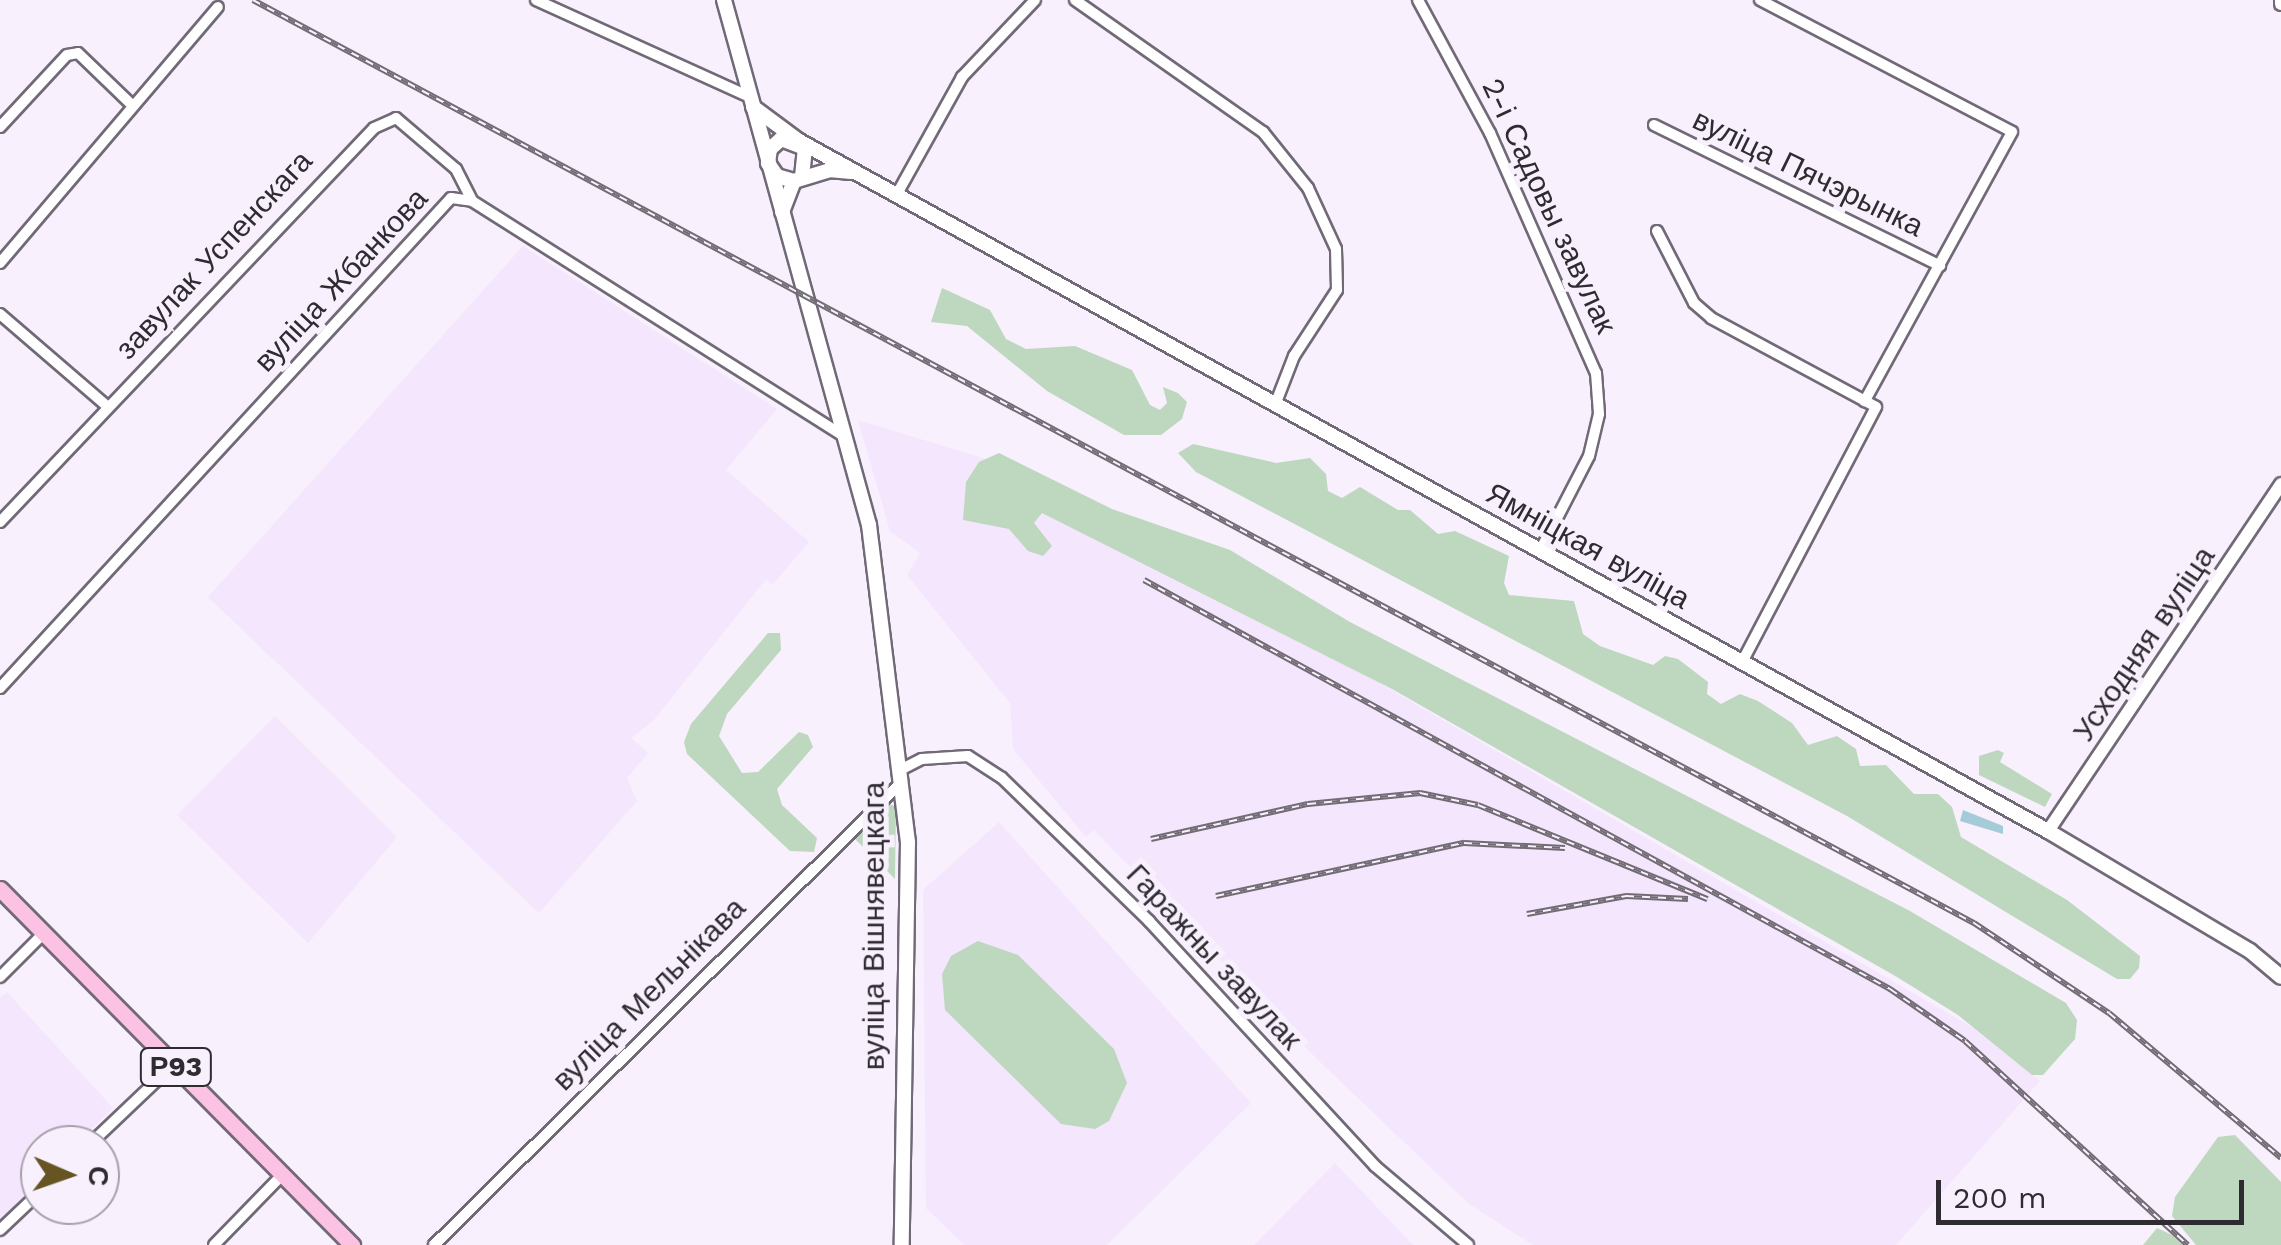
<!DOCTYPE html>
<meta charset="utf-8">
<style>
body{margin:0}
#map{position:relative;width:2281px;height:1245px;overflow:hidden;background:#f8f0fd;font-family:"Work Sans",sans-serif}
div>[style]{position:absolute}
.built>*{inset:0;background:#f4e6fd}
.green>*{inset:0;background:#bed7bf}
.water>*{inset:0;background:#a4cbd8}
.roads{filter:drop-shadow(2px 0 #726977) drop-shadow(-2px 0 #726977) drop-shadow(0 2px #726977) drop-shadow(0 -2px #726977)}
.minor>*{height:10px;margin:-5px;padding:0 5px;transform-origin:5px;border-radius:5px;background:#fff}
.tertiary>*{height:12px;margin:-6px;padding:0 6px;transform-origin:6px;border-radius:6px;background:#fff}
.secondary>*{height:14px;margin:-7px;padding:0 7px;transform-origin:7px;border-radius:7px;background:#fff}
.primary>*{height:15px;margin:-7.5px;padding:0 7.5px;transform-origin:7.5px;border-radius:7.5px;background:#fcc2e3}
.rail>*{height:6px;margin-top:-3px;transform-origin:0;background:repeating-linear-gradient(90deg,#f8f0fd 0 8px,#716c74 0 16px);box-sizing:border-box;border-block:2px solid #716c74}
span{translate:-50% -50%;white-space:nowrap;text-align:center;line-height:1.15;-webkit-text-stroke:10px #f8f0fd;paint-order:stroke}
.shield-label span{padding:2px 8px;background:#f8f0fd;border:2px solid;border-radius:8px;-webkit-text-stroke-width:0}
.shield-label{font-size:28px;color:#2e2b31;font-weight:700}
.street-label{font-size:30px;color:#2e2b31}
.north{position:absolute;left:20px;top:1125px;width:100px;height:100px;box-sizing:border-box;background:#f8f0fd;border:2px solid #a7a1ab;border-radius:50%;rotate:92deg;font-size:28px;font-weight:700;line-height:40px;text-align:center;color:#2e2b31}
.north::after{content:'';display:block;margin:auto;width:35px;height:45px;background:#665523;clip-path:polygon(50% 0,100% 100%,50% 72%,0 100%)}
.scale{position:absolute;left:1936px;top:1180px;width:308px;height:45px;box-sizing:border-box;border:5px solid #2e2b31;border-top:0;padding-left:12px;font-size:30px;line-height:35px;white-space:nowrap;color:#2e2b31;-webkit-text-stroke:8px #f8f0fd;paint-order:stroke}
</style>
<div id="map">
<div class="built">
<div style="clip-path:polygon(523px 246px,777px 409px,726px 470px,809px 542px,773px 584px,766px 579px,654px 720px,631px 738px,648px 753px,627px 778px,637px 801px,539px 913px,208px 597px)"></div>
<div style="clip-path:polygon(858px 420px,986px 459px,1190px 573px,1975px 1029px,2040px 1081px,1896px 1245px,1533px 1245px,1469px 1204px,1318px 1060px,1094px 830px,1086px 837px,1013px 749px,1010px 703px,907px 575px,920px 553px,890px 531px)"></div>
<div style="clip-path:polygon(275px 716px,397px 837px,308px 943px,177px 815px)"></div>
<div style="clip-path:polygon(999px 822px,1251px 1103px,1107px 1245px,964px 1245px,926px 1208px,923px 890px)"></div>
<div style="clip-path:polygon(7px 992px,113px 1108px,75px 1145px,40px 1145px,40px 1180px,0 1220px,0 998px)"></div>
<div style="clip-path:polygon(1335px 1163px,1413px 1245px,1254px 1245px)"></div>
</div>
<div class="green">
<div style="clip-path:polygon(942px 288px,990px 310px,1006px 339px,1026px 349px,1075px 346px,1132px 370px,1150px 405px,1160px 410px,1167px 403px,1163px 387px,1178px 393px,1187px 402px,1182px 419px,1161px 435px,1124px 435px,1047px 391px,967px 326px,931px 322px)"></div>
<div style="clip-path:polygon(1193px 444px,1276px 463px,1310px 458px,1326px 474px,1328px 491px,1342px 498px,1360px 487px,1398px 510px,1410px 510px,1438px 534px,1455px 531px,1509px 556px,1504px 583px,1509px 595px,1574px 601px,1583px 634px,1600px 646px,1653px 665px,1665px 656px,1678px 659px,1708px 682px,1707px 694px,1721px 704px,1740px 694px,1758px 701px,1792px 723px,1808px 745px,1837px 736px,1856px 749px,1860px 766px,1886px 765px,1914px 794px,1938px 794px,1952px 807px,1961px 837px,2067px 900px,2140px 956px,2139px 968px,2130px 979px,2117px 979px,1847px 816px,1196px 472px,1178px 453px)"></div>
<div style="clip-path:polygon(999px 453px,1112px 509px,1230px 550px,1350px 622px,1910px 911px,2066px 1003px,2077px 1020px,2075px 1039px,2043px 1075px,2032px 1075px,1958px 1015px,1897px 977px,1392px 689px,1042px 513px,1034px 523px,1052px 546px,1043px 556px,1028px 551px,1009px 529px,963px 520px,966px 482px,979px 462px)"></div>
<div style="clip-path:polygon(768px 633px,780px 633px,781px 650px,727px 714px,719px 736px,742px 773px,758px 772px,799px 732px,808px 735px,813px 747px,777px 789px,782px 805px,817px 838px,814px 852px,790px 851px,687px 754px,684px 742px,691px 724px)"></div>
<div style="clip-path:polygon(1998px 750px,2004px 753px,2000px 762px,2052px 794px,2045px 807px,1979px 775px,1979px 756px)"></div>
<div style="clip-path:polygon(888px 803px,896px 807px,895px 879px,855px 839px)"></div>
<div style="clip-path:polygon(978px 941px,1018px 955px,1114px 1049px,1127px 1083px,1109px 1121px,1095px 1129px,1061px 1124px,945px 1010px,942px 974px,951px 956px)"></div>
<div style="clip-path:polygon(2235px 1135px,2281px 1182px,2281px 1245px,2196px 1245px,2172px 1216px,2175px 1197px,2218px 1137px)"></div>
<div style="clip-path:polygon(2157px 1228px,2172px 1235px,2183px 1245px,2143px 1245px)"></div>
</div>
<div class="water">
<div style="clip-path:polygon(1963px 810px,2003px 826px,2003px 834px,1960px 821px)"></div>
</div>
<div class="roads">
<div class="minor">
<div style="left:536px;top:0;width:235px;rotate:24.4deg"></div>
<div style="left:1075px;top:0;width:230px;rotate:35.1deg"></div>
<div style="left:1263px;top:132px;width:72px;rotate:51.2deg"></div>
<div style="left:1308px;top:188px;width:67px;rotate:65.3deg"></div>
<div style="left:1336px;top:249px;width:41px;rotate:88.6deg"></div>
<div style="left:1337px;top:290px;width:79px;rotate:123.1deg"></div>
<div style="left:1294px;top:356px;width:53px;rotate:111.2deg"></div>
<div style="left:1418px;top:0;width:151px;rotate:61.6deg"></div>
<div style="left:1490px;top:133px;width:262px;rotate:66.2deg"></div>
<div style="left:1596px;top:373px;width:41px;rotate:85.8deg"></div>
<div style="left:1599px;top:414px;width:43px;rotate:103.4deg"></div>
<div style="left:1589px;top:456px;width:107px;rotate:117.3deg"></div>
<div style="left:1760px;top:0;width:284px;rotate:27.6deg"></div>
<div style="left:2012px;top:132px;width:307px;rotate:118.7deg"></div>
<div style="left:1654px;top:125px;width:319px;rotate:26.2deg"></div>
<div style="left:0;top:127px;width:98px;rotate:-47.1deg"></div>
<div style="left:67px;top:55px;width:11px;rotate:-10deg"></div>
<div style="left:78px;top:53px;width:74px;rotate:43.9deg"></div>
<div style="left:897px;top:194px;width:134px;rotate:-60.9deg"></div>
<div style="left:962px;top:77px;width:106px;rotate:-46.5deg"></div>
<div style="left:1657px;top:231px;width:81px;rotate:62.8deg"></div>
<div style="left:1694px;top:303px;width:23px;rotate:41deg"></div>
<div style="left:1711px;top:318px;width:187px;rotate:28.3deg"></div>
<div style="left:1876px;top:407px;width:288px;rotate:117.7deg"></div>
<div style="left:0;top:263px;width:336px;rotate:-49.6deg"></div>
<div style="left:0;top:314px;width:141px;rotate:40.7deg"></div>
<div style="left:0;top:522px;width:543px;rotate:-46.49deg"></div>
<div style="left:374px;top:128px;width:24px;rotate:-24deg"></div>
<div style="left:396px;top:118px;width:79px;rotate:40.4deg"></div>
<div style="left:456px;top:169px;width:36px;rotate:63deg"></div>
<div style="left:0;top:688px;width:666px;rotate:-47.37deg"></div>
<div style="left:451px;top:198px;width:21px;rotate:8deg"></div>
<div style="left:472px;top:201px;width:436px;rotate:32.3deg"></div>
<div style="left:902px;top:769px;width:22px;rotate:-27deg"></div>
<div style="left:922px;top:759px;width:46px;rotate:-3.7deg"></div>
<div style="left:968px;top:756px;width:40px;rotate:32.9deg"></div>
<div style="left:1002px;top:778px;width:205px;rotate:44.2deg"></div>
<div style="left:1149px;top:921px;width:333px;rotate:47.3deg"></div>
<div style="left:1375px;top:1166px;width:122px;rotate:40.3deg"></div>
<div style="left:0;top:977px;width:61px;rotate:-45deg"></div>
<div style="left:89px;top:1145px;width:116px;rotate:-43.6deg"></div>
<div style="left:0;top:1230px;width:55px;rotate:-43.5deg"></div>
<div style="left:214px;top:1245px;width:99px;rotate:-45.8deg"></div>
<div style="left:434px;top:1245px;width:658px;rotate:-44.69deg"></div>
</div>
<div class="tertiary">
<div style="left:2281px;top:0;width:4px;rotate:90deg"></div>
<div style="left:2048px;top:831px;width:418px;rotate:-56.1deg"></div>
</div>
<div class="secondary">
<div style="left:724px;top:0;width:545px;rotate:74.56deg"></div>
<div style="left:869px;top:525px;width:319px;rotate:83deg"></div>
<div style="left:908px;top:842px;width:403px;rotate:90.9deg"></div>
<div style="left:753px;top:107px;width:57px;rotate:36.5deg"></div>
<div style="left:799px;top:141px;width:1427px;rotate:28.92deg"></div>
<div style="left:2048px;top:831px;width:235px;rotate:30.7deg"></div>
<div style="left:2250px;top:951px;width:40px;rotate:40deg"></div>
<div style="left:794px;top:181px;width:18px;rotate:-164deg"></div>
<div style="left:777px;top:176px;width:16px;rotate:-125deg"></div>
<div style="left:768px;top:163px;width:14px;rotate:-82deg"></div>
<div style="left:770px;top:149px;width:15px;rotate:-42deg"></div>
<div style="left:781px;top:139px;width:26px;rotate:21deg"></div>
<div style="left:805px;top:148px;width:29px;rotate:96deg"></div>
<div style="left:782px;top:212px;width:33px;rotate:-69deg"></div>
<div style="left:794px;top:181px;width:37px;rotate:-17deg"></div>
<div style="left:829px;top:170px;width:22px;rotate:5deg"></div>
</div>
<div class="primary">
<div style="left:0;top:889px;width:501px;rotate:45.32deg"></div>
</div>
</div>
<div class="rail">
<div style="left:253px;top:0;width:1953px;rotate:28.21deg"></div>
<div style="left:1974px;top:923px;width:162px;rotate:33.7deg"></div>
<div style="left:2109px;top:1013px;width:225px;rotate:40.1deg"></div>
<div style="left:1144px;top:580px;width:851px;rotate:28.73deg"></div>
<div style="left:1890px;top:989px;width:91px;rotate:34.7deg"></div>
<div style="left:1965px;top:1041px;width:302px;rotate:42.5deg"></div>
<div style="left:1151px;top:839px;width:161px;rotate:-12.6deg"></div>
<div style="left:1308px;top:804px;width:113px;rotate:-5.6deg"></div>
<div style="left:1420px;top:793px;width:59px;rotate:11.7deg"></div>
<div style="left:1478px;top:805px;width:248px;rotate:22.3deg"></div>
<div style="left:1216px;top:896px;width:254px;rotate:-12.1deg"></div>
<div style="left:1464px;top:843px;width:101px;rotate:2.8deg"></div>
<div style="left:1527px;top:914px;width:101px;rotate:-10.3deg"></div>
<div style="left:1626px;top:896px;width:62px;rotate:2.8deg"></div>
</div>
<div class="shield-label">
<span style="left:176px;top:1067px">Р93</span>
</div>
<div class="street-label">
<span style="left:1808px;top:173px;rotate:26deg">вуліца Пячэрынка</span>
<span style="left:1549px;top:206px;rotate:65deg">2-і Садовы завулак</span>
<span style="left:214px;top:255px;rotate:-47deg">завулак Успенскага</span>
<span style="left:341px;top:280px;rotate:-47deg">вуліца Жбанкова</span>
<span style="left:1588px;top:546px;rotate:29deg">Ямніцкая вуліца</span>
<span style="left:2144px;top:644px;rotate:-56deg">Усходняя вуліца</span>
<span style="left:874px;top:926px;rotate:-90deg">вуліца Вішнявецкага</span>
<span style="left:1214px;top:957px;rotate:47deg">Гаражны завулак</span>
<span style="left:649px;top:994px;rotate:-45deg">вуліца Мельнікава</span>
</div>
<div class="north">С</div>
<div class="scale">200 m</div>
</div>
